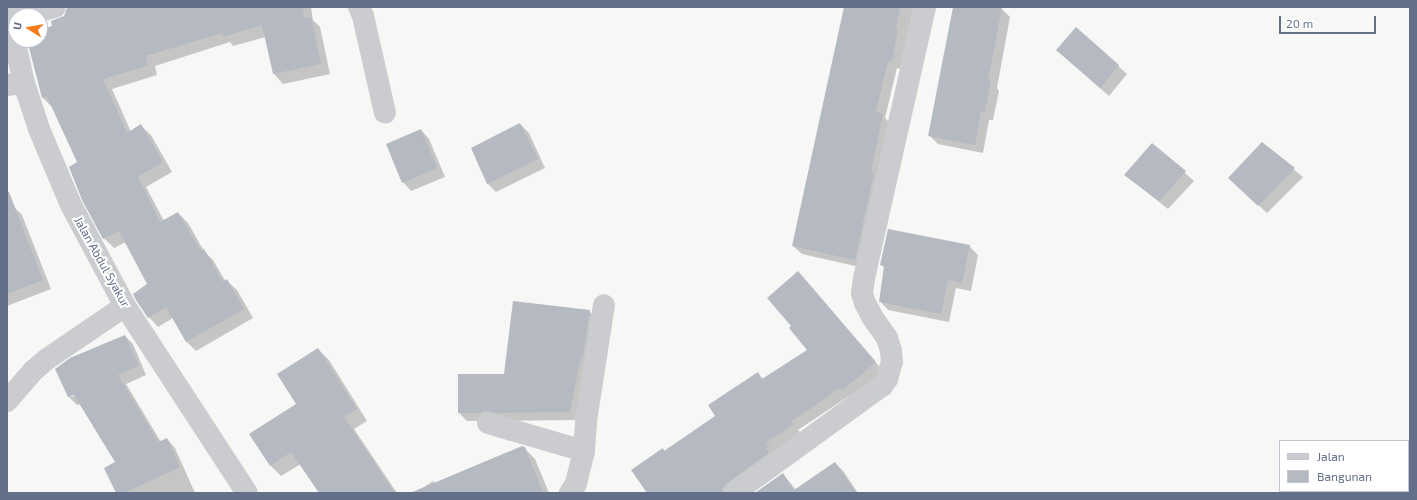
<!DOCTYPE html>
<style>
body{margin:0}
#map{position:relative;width:1417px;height:500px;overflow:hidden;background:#f7f8f5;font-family:"Exo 2",sans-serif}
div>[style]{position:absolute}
.shadow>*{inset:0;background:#0003}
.building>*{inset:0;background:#b4b9c2}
.minor>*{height:22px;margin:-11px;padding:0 11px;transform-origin:11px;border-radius:11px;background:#caccd0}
.tertiary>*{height:22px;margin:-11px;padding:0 11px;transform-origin:11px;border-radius:11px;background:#caccd0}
span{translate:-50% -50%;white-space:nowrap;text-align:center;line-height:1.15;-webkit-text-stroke:4px #fff;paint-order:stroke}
.street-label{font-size:12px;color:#647089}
.frame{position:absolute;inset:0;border:8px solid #647089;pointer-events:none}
.legend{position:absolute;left:1279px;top:440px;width:130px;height:52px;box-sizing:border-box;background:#fff;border:1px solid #c1c6d0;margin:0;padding:5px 7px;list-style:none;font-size:12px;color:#647089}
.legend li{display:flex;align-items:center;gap:8px;height:20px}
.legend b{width:20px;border:1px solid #c1c6d0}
.north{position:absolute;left:8px;top:8px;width:40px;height:40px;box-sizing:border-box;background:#fff;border:1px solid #c1c6d0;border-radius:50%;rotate:281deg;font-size:11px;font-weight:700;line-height:16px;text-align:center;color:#647089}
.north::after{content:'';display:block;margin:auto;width:14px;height:18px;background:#f67b17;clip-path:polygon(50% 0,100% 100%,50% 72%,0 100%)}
.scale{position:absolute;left:1279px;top:16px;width:97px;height:18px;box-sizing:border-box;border:2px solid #647089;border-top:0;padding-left:5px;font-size:12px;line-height:14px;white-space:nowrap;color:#647089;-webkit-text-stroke:3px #fff;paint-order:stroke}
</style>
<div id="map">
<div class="shadow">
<div style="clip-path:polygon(68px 7px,311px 7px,313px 20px,320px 27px,330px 74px,283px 84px,274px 74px,266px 37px,233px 46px,230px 42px,155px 66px,157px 75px,112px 89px,131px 132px,141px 126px,151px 135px,172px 172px,146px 187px,164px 221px,178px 213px,188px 223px,204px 251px,213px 260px,226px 282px,227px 281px,237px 290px,253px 318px,196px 351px,186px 341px,173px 318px,158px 327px,149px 317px,149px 285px,126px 242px,114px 248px,104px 238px,78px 162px,53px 108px,43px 98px,28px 40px,40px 40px,40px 31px,53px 27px,65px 16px)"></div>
<div style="clip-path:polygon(845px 7px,914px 7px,900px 69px,897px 68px,885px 118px,891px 124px,864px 268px,802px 254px,793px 246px)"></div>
<div style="clip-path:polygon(954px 7px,993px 7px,1002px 9px,1010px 17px,997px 88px,999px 91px,993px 120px,989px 120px,983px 153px,938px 144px,929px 135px)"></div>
<div style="clip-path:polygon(1076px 28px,1127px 74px,1109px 96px,1057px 50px)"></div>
<div style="clip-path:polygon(520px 124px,529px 133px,545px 168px,496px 192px,488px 184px,472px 148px)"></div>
<div style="clip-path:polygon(421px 130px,429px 139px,445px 177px,411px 191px,403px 182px)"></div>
<div style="clip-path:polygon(1262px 143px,1303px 177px,1267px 213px,1238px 186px)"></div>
<div style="clip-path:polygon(1152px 144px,1194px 181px,1168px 209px,1125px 175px)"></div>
<div style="clip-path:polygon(14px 207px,22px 215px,51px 289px,7px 306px,7px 208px)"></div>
<div style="clip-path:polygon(969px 246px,978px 255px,971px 291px,956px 288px,949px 322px,888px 310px,880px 301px,885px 268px,881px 265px)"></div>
<div style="clip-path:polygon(806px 281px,883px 371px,851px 399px,849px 396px,798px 430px,801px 433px,733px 493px,648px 493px,663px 449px,665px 452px,717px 416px,757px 373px,763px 379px,808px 350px,792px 326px)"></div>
<div style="clip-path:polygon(589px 311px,598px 320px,578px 420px,467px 421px,459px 413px,505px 375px)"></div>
<div style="clip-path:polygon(evenodd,125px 336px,133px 344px,146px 375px,126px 384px,161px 442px,167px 439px,175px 448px,195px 493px,117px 493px,116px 463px,81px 404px,77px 405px,69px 397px,125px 336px,79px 394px,71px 397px,71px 395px,79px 394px)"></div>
<div style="clip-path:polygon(318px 349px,329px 360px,367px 421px,354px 429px,397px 493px,320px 493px,301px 464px,281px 476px,270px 465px,297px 404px)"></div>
<div style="clip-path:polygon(524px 448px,535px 459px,549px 493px,415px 493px,433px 481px,435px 483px)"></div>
<div style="clip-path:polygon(835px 463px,843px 471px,858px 493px,755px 493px,783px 474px,796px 490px)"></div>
</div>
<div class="building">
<div style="clip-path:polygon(71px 7px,303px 7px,304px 18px,311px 17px,321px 64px,273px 74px,262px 25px,223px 37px,222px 33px,146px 56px,148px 66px,103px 79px,127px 133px,141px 124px,163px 162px,138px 177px,160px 222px,178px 212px,201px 251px,204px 249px,223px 282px,227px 279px,244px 309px,186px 342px,166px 307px,148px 318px,136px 300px,133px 294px,147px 284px,119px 231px,103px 239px,82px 200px,69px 167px,77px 162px,47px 97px,42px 98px,27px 40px,40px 40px,40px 30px,52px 26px,51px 21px,64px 16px,67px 8px)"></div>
<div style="clip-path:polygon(844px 7px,900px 7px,896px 29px,898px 29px,892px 61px,888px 61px,876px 112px,883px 114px,871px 172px,874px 173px,855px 260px,792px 246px)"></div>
<div style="clip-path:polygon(953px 7px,1002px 7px,988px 81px,991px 81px,985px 112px,981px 112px,975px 145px,928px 136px)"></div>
<div style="clip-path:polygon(1076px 27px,1119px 65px,1100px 88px,1056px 50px)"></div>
<div style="clip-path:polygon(520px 123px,538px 159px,487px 184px,471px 148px)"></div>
<div style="clip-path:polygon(421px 129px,437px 168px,402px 183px,386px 144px)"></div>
<div style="clip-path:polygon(1262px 142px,1295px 168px,1258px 206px,1228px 178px)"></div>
<div style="clip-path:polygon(1152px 143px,1186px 171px,1159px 201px,1124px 175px)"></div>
<div style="clip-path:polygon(7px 192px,9px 192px,43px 280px,7px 294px)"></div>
<div style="clip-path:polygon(888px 229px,970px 245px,962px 283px,948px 280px,941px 314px,879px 302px,884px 266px,880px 265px)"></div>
<div style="clip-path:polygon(798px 271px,876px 362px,842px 391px,840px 388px,791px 422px,793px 424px,766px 443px,769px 447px,766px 449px,769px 453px,727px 483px,723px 488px,722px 493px,647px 493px,631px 470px,663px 448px,664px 451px,715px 416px,708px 405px,758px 372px,762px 379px,807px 350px,789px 328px,791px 326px,767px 298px)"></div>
<div style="clip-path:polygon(513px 301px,590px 310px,583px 356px,581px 356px,570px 412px,497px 413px,485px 411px,481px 413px,458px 413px,458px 374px,504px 374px)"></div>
<div style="clip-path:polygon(125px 335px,139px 366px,118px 375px,158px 442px,167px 438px,180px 467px,124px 493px,116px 493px,104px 468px,115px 462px,74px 395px,68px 397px,55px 369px,70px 358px)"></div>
<div style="clip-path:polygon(318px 348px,357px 409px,344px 417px,395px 493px,319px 493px,291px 452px,270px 466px,249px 434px,296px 404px,277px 374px)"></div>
<div style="clip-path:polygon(522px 446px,525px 447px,543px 493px,410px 493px)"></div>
<div style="clip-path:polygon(835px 462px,857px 493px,755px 493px,783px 473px,794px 490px)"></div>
</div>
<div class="minor">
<div style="left:359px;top:7px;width:10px;rotate:66deg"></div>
<div style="left:363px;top:16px;width:99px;rotate:77.2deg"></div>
<div style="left:21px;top:16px;width:35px;rotate:-15deg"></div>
<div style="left:7px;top:85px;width:17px;rotate:-7deg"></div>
<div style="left:7px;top:401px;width:40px;rotate:-49deg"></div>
<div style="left:33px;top:371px;width:18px;rotate:-41deg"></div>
<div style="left:47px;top:359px;width:94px;rotate:-34.2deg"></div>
<div style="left:488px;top:423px;width:100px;rotate:16.3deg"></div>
<div style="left:584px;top:451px;width:34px;rotate:104deg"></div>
<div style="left:576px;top:484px;width:11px;rotate:124deg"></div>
<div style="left:584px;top:451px;width:30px;rotate:-86deg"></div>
<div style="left:586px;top:421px;width:117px;rotate:-81.2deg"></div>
<div style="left:734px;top:493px;width:183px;rotate:-35.9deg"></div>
<div style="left:882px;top:386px;width:9px;rotate:-54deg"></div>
<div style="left:887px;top:379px;width:18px;rotate:-74deg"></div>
<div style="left:892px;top:362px;width:11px;rotate:-95deg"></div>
<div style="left:891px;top:351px;width:14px;rotate:-107deg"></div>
<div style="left:887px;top:338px;width:24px;rotate:-125deg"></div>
<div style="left:873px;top:318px;width:17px;rotate:-118deg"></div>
<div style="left:865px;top:303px;width:10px;rotate:-107deg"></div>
<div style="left:862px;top:293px;width:15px;rotate:-82deg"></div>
<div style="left:864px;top:278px;width:278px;rotate:-77.3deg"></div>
</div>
<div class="tertiary">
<div style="left:7px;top:7px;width:78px;rotate:77.4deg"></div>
<div style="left:24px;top:83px;width:48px;rotate:71.9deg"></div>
<div style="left:39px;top:129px;width:82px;rotate:67.2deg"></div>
<div style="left:71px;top:205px;width:115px;rotate:61.9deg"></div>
<div style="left:125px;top:306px;width:223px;rotate:56.9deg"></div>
</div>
<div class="street-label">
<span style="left:102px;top:262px;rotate:61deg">Jalan Abdul Syakur</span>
</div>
<div class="frame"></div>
<ul class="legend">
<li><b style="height:5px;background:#caccd0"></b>Jalan</li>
<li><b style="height:11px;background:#b4b9c2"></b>Bangunan</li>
</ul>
<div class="north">U</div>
<div class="scale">20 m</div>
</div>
